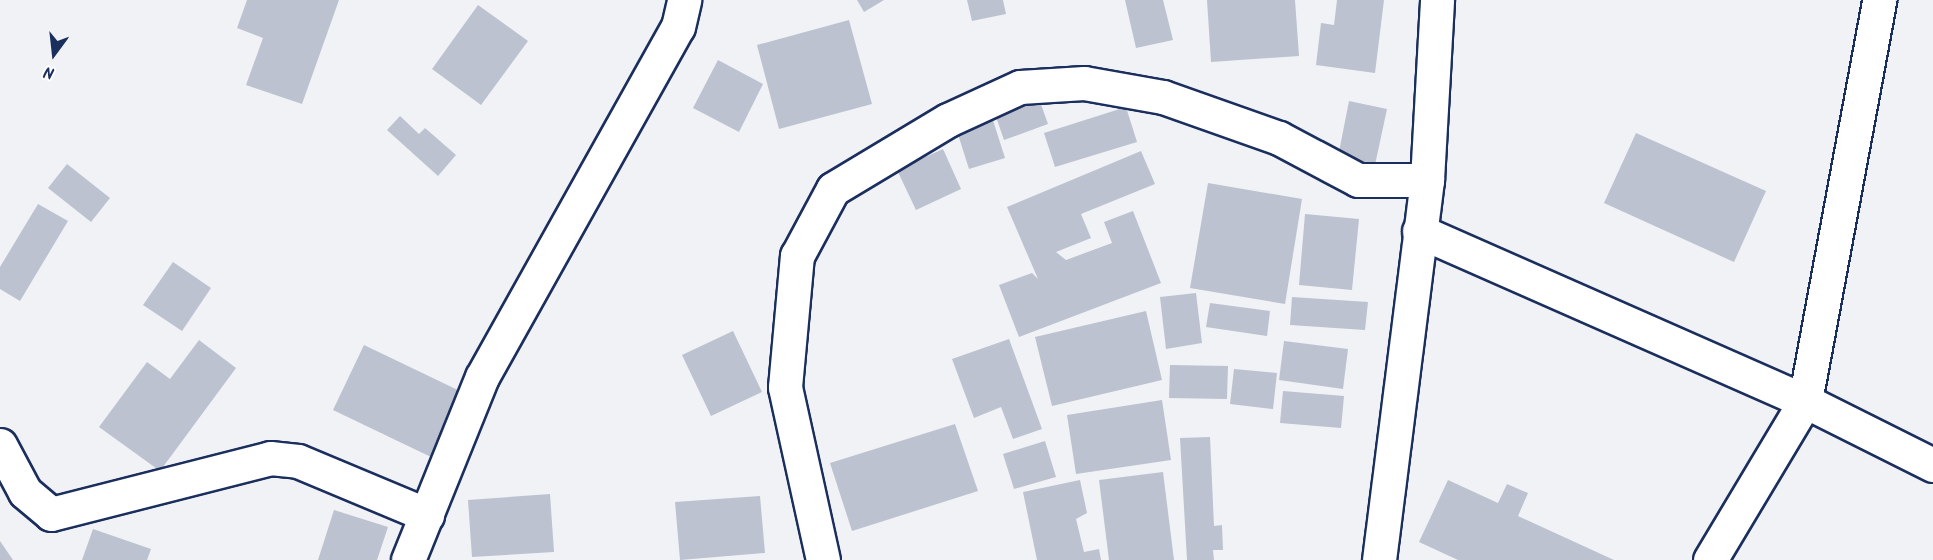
<!DOCTYPE html>
<style>
body{margin:0}
#map{position:relative;width:1933px;height:560px;overflow:hidden;background:#f1f2f5;font-family:Kalam,sans-serif}
div>[style]{position:absolute}
.building>*{inset:0;background:#bcc2d0}
.roads{filter:drop-shadow(2px 0 #1b2f5e) drop-shadow(-2px 0 #1b2f5e) drop-shadow(0 2px #1b2f5e) drop-shadow(0 -2px #1b2f5e)}
.street>*{height:33px;margin:-16.5px;padding:0 16.5px;transform-origin:16.5px;border-radius:16.5px;background:#fff}
.secondary>*{height:33px;margin:-16.5px;padding:0 16.5px;transform-origin:16.5px;border-radius:16.5px;background:#fff}
span{translate:-50% -50%;white-space:nowrap;text-align:center;line-height:1.15;-webkit-text-stroke:5px #fff;paint-order:stroke}
.north{position:absolute;left:24px;top:24px;width:60px;height:60px;-webkit-text-stroke:4px #fff;paint-order:stroke;rotate:195deg;font-size:16px;font-weight:700;line-height:24px;text-align:center;color:#1b2f5e}
.north::after{content:'';display:block;margin:auto;width:21px;height:27px;background:#1b2f5e;clip-path:polygon(50% 0,100% 100%,50% 72%,0 100%)}
</style>
<div id="map">
<div class="building">
<div style="clip-path:polygon(247px 0,339px 0,302px 104px,246px 85px,263px 38px,237px 28px)"></div>
<div style="clip-path:polygon(857px 0,884px 0,864px 12px)"></div>
<div style="clip-path:polygon(967px 0,1003px 0,1006px 14px,972px 21px)"></div>
<div style="clip-path:polygon(1125px 0,1163px 0,1173px 40px,1136px 48px)"></div>
<div style="clip-path:polygon(1207px 0,1295px 0,1299px 56px,1211px 62px)"></div>
<div style="clip-path:polygon(1337px 0,1384px 0,1375px 73px,1316px 65px,1321px 23px,1334px 25px)"></div>
<div style="clip-path:polygon(478px 5px,528px 41px,481px 105px,432px 69px)"></div>
<div style="clip-path:polygon(849px 20px,872px 104px,779px 129px,757px 45px)"></div>
<div style="clip-path:polygon(718px 60px,763px 84px,739px 132px,693px 108px)"></div>
<div style="clip-path:polygon(1038px 96px,1048px 124px,1004px 140px,994px 111px)"></div>
<div style="clip-path:polygon(1349px 101px,1387px 109px,1375px 165px,1338px 157px)"></div>
<div style="clip-path:polygon(1126px 107px,1137px 142px,1055px 167px,1044px 133px)"></div>
<div style="clip-path:polygon(991px 114px,1005px 158px,969px 169px,955px 125px)"></div>
<div style="clip-path:polygon(400px 116px,419px 134px,425px 128px,456px 155px,438px 176px,387px 130px)"></div>
<div style="clip-path:polygon(1636px 133px,1766px 191px,1734px 262px,1604px 203px)"></div>
<div style="clip-path:polygon(943px 149px,961px 189px,916px 210px,897px 170px)"></div>
<div style="clip-path:polygon(1141px 151px,1155px 184px,1081px 214px,1091px 238px,1056px 252px,1066px 260px,1112px 243px,1104px 222px,1133px 211px,1161px 283px,1019px 337px,999px 285px,1032px 273px,1038px 279px,1007px 207px)"></div>
<div style="clip-path:polygon(67px 164px,110px 198px,91px 222px,48px 188px)"></div>
<div style="clip-path:polygon(1208px 183px,1302px 199px,1285px 304px,1190px 288px)"></div>
<div style="clip-path:polygon(38px 204px,68px 221px,20px 301px,0 289px,0 267px)"></div>
<div style="clip-path:polygon(1305px 214px,1359px 219px,1352px 290px,1299px 285px)"></div>
<div style="clip-path:polygon(173px 262px,211px 288px,182px 331px,143px 305px)"></div>
<div style="clip-path:polygon(1196px 293px,1202px 343px,1166px 349px,1160px 297px)"></div>
<div style="clip-path:polygon(1292px 297px,1368px 302px,1365px 330px,1290px 325px)"></div>
<div style="clip-path:polygon(1210px 303px,1270px 311px,1267px 336px,1206px 327px)"></div>
<div style="clip-path:polygon(1146px 311px,1162px 380px,1052px 406px,1035px 337px)"></div>
<div style="clip-path:polygon(733px 331px,762px 392px,711px 416px,682px 355px)"></div>
<div style="clip-path:polygon(1009px 339px,1042px 429px,1013px 439px,1001px 407px,974px 418px,952px 359px)"></div>
<div style="clip-path:polygon(199px 340px,236px 368px,160px 471px,99px 427px,147px 362px,170px 379px)"></div>
<div style="clip-path:polygon(1284px 341px,1348px 349px,1343px 389px,1279px 380px)"></div>
<div style="clip-path:polygon(364px 345px,462px 392px,431px 457px,333px 410px)"></div>
<div style="clip-path:polygon(1170px 365px,1228px 366px,1227px 399px,1169px 398px)"></div>
<div style="clip-path:polygon(1234px 369px,1277px 373px,1273px 409px,1230px 404px)"></div>
<div style="clip-path:polygon(1283px 391px,1344px 396px,1341px 428px,1280px 423px)"></div>
<div style="clip-path:polygon(1162px 400px,1171px 460px,1076px 474px,1067px 415px)"></div>
<div style="clip-path:polygon(955px 424px,978px 491px,852px 531px,830px 463px)"></div>
<div style="clip-path:polygon(1210px 437px,1214px 526px,1222px 525px,1223px 550px,1213px 550px,1214px 560px,1187px 560px,1180px 438px)"></div>
<div style="clip-path:polygon(1045px 441px,1056px 477px,1014px 489px,1003px 454px)"></div>
<div style="clip-path:polygon(1163px 472px,1174px 560px,1109px 560px,1099px 480px)"></div>
<div style="clip-path:polygon(1080px 480px,1087px 513px,1076px 519px,1084px 552px,1099px 549px,1101px 560px,1037px 560px,1023px 492px)"></div>
<div style="clip-path:polygon(1448px 480px,1498px 503px,1507px 484px,1528px 493px,1518px 516px,1614px 560px,1458px 560px,1419px 542px)"></div>
<div style="clip-path:polygon(550px 494px,554px 552px,472px 557px,468px 500px)"></div>
<div style="clip-path:polygon(760px 496px,765px 553px,680px 560px,675px 502px)"></div>
<div style="clip-path:polygon(334px 510px,388px 527px,377px 560px,318px 560px)"></div>
<div style="clip-path:polygon(93px 529px,151px 549px,147px 560px,82px 560px)"></div>
<div style="clip-path:polygon(0 541px,13px 560px,0 560px)"></div>
</div>
<div class="roads">
<div class="street">
<div style="left:1419px;top:231px;width:422px;rotate:23.8deg"></div>
<div style="left:1805px;top:401px;width:408px;rotate:-79.5deg"></div>
<div style="left:0;top:445px;width:53px;rotate:62deg"></div>
<div style="left:25px;top:492px;width:34px;rotate:40deg"></div>
<div style="left:51px;top:514px;width:226px;rotate:-14.3deg"></div>
<div style="left:270px;top:458px;width:28px;rotate:6deg"></div>
<div style="left:298px;top:461px;width:140px;rotate:22.7deg"></div>
<div style="left:408px;top:560px;width:197px;rotate:-68deg"></div>
<div style="left:482px;top:377px;width:401px;rotate:-60.8deg"></div>
<div style="left:678px;top:27px;width:28px;rotate:-77deg"></div>
<div style="left:823px;top:560px;width:177px;rotate:-102.4deg"></div>
<div style="left:785px;top:387px;width:132px;rotate:-84.8deg"></div>
<div style="left:797px;top:256px;width:76px;rotate:-61.8deg"></div>
<div style="left:833px;top:189px;width:134px;rotate:-31deg"></div>
<div style="left:948px;top:120px;width:79px;rotate:-24.6deg"></div>
<div style="left:1020px;top:87px;width:64px;rotate:-3.6deg"></div>
<div style="left:1084px;top:83px;width:80px;rotate:10deg"></div>
<div style="left:1163px;top:97px;width:123px;rotate:19.5deg"></div>
<div style="left:1279px;top:138px;width:89px;rotate:28deg"></div>
<div style="left:1358px;top:180px;width:69px"></div>
<div style="left:1710px;top:560px;width:185px;rotate:-59.1deg"></div>
<div style="left:1805px;top:401px;width:143px;rotate:26.6deg"></div>
</div>
<div class="secondary">
<div style="left:1379px;top:560px;width:383px;rotate:-82.8deg"></div>
<div style="left:1427px;top:180px;width:180px;rotate:-86.8deg"></div>
</div>
</div>
<div class="north">N</div>
</div>
